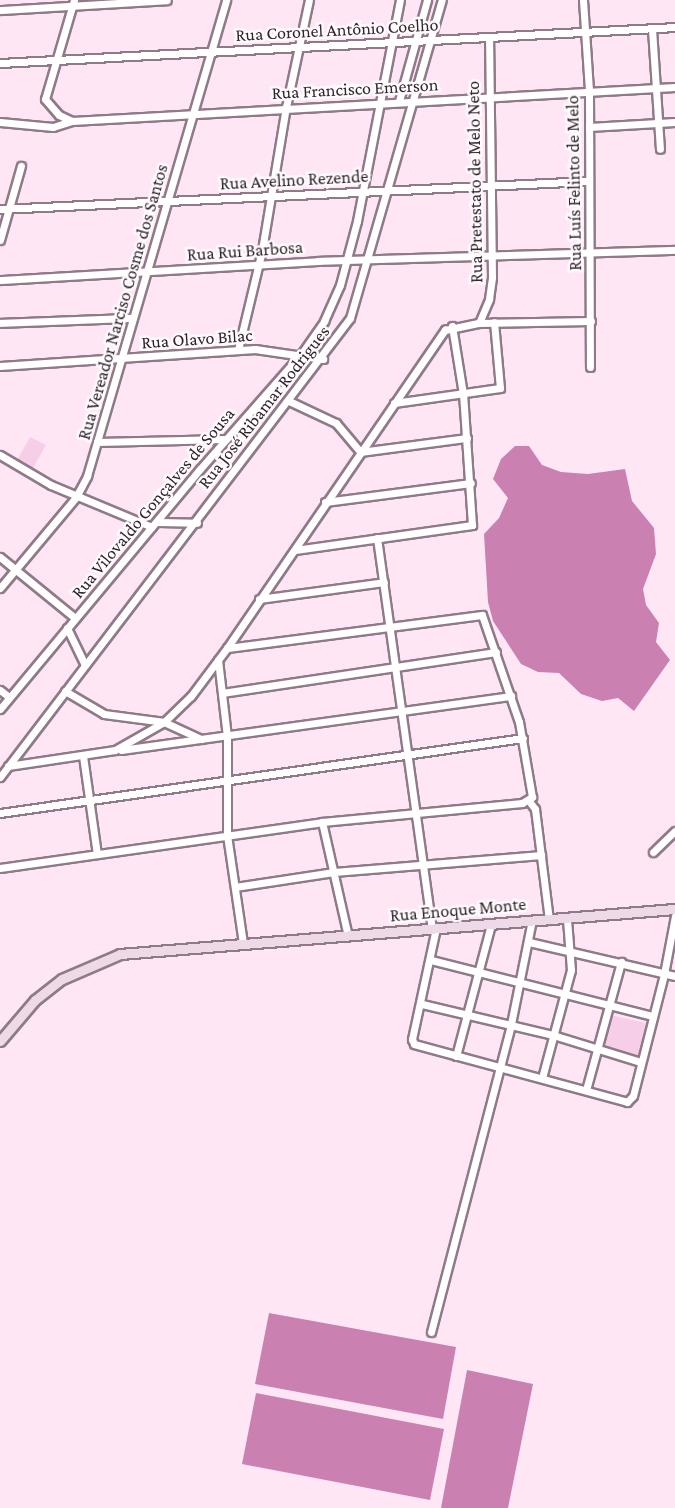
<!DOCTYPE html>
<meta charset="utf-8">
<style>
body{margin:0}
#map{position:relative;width:675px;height:1508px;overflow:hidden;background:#ffe6f5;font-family:"Crimson Pro",serif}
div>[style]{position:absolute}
.green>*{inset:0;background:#f7cee8}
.water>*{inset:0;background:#ca81b2}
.roads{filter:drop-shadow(2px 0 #8f7a88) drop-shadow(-2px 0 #8f7a88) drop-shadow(0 2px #8f7a88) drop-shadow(0 -2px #8f7a88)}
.street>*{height:7px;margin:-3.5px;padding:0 3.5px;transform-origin:3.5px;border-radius:3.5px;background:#fff}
.secondary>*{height:9px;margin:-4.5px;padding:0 4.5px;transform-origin:4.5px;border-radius:4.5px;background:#edd9e7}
span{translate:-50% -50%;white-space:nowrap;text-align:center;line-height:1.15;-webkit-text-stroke:5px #fffafd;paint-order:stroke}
.street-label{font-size:18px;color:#2e252b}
</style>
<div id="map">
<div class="green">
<div style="clip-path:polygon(30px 437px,46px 445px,32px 470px,16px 462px)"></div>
<div style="clip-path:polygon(610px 1015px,646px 1023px,638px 1058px,602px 1049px)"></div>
</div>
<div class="water">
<div style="clip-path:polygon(515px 446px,529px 446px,542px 465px,561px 472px,588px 474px,625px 469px,632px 501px,654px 528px,656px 554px,643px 589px,646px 605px,659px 623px,656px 642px,670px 660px,634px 711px,618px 698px,602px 701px,581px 694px,559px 673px,538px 672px,521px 664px,493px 621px,488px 602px,484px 534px,499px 518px,508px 498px,493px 479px,501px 459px)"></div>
<div style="clip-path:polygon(269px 1313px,456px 1347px,443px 1419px,255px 1384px)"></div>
<div style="clip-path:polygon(467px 1370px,533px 1384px,508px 1508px,441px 1508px)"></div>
<div style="clip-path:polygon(256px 1393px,444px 1429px,430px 1500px,242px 1464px)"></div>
</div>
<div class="roads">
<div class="street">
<div style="left:74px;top:0;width:103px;rotate:106.3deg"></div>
<div style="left:45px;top:99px;width:21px;rotate:49deg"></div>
<div style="left:59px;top:115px;width:14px;rotate:25deg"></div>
<div style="left:72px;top:121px;width:604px;rotate:-3.23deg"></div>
<div style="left:583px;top:0;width:91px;rotate:86.2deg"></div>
<div style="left:589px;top:91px;width:276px;rotate:89.8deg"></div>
<div style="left:0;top:10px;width:167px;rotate:-3.4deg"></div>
<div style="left:652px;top:29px;width:120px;rotate:86.2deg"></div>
<div style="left:0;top:63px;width:676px;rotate:-3.05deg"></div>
<div style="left:399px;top:101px;width:105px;rotate:-74.5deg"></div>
<div style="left:0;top:122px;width:53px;rotate:5.4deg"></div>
<div style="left:53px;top:127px;width:20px;rotate:-18deg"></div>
<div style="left:589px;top:127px;width:86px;rotate:-3.3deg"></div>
<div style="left:0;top:209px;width:590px;rotate:-2.72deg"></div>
<div style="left:0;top:240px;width:77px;rotate:-74.2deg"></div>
<div style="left:0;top:280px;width:319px;rotate:-3.4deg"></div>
<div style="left:318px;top:261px;width:357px;rotate:-1.8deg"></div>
<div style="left:0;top:323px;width:131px;rotate:-2.2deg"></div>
<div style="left:479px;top:323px;width:26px;rotate:-67deg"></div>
<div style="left:489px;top:299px;width:22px;rotate:-82deg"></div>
<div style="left:492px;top:277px;width:239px;rotate:-90.7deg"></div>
<div style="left:238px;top:350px;width:103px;rotate:-76.5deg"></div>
<div style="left:262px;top:250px;width:145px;rotate:-80.5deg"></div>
<div style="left:286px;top:107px;width:109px;rotate:-77.9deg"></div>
<div style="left:0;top:366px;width:256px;rotate:-3.8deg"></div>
<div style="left:255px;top:349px;width:69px;rotate:8.4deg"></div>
<div style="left:289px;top:401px;width:52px;rotate:25.1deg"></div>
<div style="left:336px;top:423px;width:38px;rotate:50deg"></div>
<div style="left:394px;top:403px;width:107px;rotate:-8.1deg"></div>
<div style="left:500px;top:388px;width:66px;rotate:-95.2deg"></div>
<div style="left:97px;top:442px;width:129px;rotate:-1.3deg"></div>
<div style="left:360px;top:452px;width:108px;rotate:-7.5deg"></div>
<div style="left:0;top:455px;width:59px;rotate:30.5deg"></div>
<div style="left:51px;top:485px;width:109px;rotate:22.6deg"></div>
<div style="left:325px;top:502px;width:147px;rotate:-7.4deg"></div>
<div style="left:158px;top:522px;width:39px;rotate:1deg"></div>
<div style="left:377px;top:538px;width:394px;rotate:82deg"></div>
<div style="left:295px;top:550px;width:179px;rotate:-8deg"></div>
<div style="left:472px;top:525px;width:131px;rotate:-93.9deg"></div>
<div style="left:463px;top:394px;width:69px;rotate:-99.2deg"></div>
<div style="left:0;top:557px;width:97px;rotate:39.1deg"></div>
<div style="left:0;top:588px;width:119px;rotate:-50.1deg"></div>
<div style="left:76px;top:497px;width:24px;rotate:-62deg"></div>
<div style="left:87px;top:476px;width:496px;rotate:-73.7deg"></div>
<div style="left:259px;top:599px;width:126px;rotate:-7.7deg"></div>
<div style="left:67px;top:628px;width:41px;rotate:64.1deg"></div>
<div style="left:218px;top:660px;width:78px;rotate:83.3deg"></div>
<div style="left:227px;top:737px;width:98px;rotate:90deg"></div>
<div style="left:227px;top:835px;width:110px;rotate:81.6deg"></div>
<div style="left:0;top:690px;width:11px;rotate:38deg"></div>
<div style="left:65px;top:691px;width:45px;rotate:30.5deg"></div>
<div style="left:104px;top:714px;width:61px;rotate:7.6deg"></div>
<div style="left:164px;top:722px;width:41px;rotate:24.7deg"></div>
<div style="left:222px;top:693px;width:277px;rotate:-8.5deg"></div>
<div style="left:0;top:709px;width:312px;rotate:-50.2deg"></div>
<div style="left:200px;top:469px;width:154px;rotate:-48.7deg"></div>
<div style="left:302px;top:353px;width:39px;rotate:-55deg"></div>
<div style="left:324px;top:321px;width:39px;rotate:-66deg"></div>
<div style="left:340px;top:285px;width:66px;rotate:-75.1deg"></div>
<div style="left:357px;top:221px;width:225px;rotate:-79deg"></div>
<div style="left:121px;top:750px;width:394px;rotate:-7.9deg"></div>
<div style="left:83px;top:756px;width:99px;rotate:81.9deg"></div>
<div style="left:8px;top:766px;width:108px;rotate:-8.5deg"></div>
<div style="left:115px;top:750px;width:56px;rotate:-29.7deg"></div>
<div style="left:164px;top:722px;width:37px;rotate:-44deg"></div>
<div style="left:191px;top:696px;width:60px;rotate:-53.1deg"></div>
<div style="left:227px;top:648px;width:386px;rotate:-55.6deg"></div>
<div style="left:445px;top:330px;width:35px;rotate:-12deg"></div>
<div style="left:479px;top:323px;width:112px;rotate:-1deg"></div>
<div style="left:0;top:777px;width:577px;rotate:-52.67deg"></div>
<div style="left:350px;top:318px;width:331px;rotate:-73.9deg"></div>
<div style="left:529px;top:801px;width:10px;rotate:53deg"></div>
<div style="left:535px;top:809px;width:112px;rotate:82.8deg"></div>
<div style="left:0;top:813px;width:528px;rotate:-8.16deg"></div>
<div style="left:322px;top:822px;width:117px;rotate:77.2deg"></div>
<div style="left:653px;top:852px;width:30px;rotate:-44deg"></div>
<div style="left:0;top:868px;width:325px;rotate:-8.1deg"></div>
<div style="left:322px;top:822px;width:201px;rotate:-5.4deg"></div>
<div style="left:522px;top:803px;width:12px;rotate:-31deg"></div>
<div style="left:532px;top:797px;width:76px;rotate:-99.8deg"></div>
<div style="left:519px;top:722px;width:113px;rotate:-109.1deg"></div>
<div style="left:482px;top:615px;width:257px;rotate:172.6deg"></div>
<div style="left:235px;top:887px;width:100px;rotate:-8.6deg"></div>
<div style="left:334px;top:872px;width:208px;rotate:-4.7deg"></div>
<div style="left:436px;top:928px;width:114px;rotate:102.2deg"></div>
<div style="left:412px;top:1039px;width:5px;rotate:68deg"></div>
<div style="left:414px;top:1044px;width:221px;rotate:15.2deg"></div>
<div style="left:627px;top:1102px;width:8px;rotate:-45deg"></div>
<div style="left:633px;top:1096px;width:126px;rotate:-75.7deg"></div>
<div style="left:664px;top:974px;width:59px;rotate:-79.3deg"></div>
<div style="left:529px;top:942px;width:150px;rotate:13.1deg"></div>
<div style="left:431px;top:960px;width:229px;rotate:14.2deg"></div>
<div style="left:422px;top:1004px;width:135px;rotate:13.3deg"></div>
<div style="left:553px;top:1035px;width:92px;rotate:17.1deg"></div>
<div style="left:456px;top:1056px;width:137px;rotate:-75.1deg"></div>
<div style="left:542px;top:1078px;width:112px;rotate:-75deg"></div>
<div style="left:571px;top:970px;width:51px;rotate:-94.5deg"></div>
<div style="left:586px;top:1090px;width:133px;rotate:-74.7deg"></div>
<div style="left:431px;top:1332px;width:318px;rotate:-75.4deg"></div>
<div style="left:511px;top:1024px;width:106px;rotate:-78.6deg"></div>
</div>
<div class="secondary">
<div style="left:0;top:1041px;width:54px;rotate:-49.5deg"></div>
<div style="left:35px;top:1000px;width:34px;rotate:-38deg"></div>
<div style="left:62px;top:979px;width:63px;rotate:-23.3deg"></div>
<div style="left:120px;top:954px;width:557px;rotate:-4.64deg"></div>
</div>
</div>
<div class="street-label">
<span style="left:337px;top:30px;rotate:-3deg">Rua Coronel Antônio Coelho</span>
<span style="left:355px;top:89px;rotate:-3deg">Rua Francisco Emerson</span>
<span style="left:294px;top:180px;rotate:-3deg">Rua Avelino Rezende</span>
<span style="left:475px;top:182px;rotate:-91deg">Rua Pretestato de Melo Neto</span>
<span style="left:574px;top:183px;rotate:-91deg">Rua Luís Felinto de Melo</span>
<span style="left:245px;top:251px;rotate:-4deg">Rua Rui Barbosa</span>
<span style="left:123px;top:302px;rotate:-74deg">Rua Vereador Narciso Cosme dos Santos</span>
<span style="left:197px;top:339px;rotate:-4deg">Rua Olavo Bilac</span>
<span style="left:264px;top:407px;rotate:-52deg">Rua José Ribamar Rodrigues</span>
<span style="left:153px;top:503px;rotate:-50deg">Rua Vilovaldo Gonçalves de Sousa</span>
<span style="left:458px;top:910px;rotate:-5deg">Rua Enoque Monte</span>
</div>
</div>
